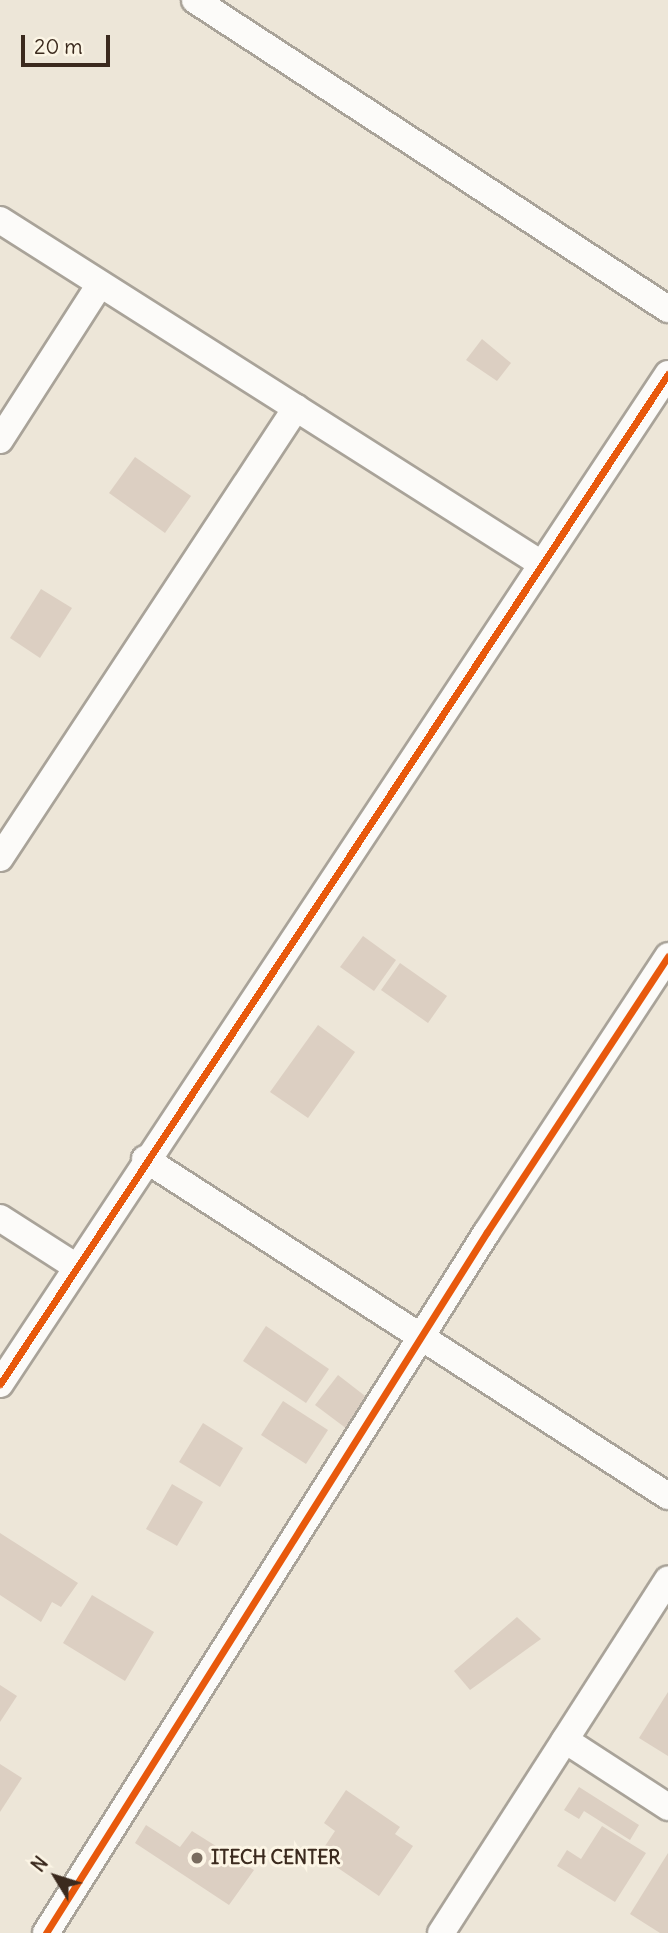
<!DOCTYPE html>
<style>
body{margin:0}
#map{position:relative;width:668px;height:1933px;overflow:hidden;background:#ede6d8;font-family:Delius,sans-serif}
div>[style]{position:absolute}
.building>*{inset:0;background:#dccfc2}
.roads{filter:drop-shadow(2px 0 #a9a399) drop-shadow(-2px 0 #a9a399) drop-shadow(0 2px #a9a399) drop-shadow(0 -2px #a9a399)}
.street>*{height:26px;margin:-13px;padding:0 13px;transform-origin:13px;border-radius:13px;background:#fcfbf9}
.cycleway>*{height:7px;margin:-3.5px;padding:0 3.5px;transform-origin:3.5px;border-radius:3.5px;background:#e8590c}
.dots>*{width:19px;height:19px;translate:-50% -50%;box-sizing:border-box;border:4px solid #fcf5e5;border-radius:50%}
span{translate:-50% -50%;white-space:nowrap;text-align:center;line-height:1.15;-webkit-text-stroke:6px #fcf5e5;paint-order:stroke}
.poi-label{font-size:19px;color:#3b2a1e;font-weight:700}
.left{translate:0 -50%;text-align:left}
.north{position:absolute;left:21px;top:1842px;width:70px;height:70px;-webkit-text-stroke:5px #fcf5e5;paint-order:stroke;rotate:308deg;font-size:19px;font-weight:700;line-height:28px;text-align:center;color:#3b2a1e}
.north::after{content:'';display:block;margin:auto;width:24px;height:32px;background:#3b2a1e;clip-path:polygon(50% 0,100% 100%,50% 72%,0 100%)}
.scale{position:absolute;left:21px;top:35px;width:89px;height:32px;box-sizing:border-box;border:4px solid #3b2a1e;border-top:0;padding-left:9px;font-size:21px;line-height:24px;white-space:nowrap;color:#3b2a1e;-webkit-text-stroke:5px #fcf5e5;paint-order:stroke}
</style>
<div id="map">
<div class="building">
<div style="clip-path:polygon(482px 339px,511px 363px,497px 381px,466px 360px)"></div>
<div style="clip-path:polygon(135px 457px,191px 496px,165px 533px,109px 493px)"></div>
<div style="clip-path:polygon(41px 589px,72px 608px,40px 658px,10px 638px)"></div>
<div style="clip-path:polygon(363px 936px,396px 960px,374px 991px,340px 967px)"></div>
<div style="clip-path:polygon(400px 963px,447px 996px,428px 1023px,381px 990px)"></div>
<div style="clip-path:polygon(318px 1025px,355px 1052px,308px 1118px,270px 1092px)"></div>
<div style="clip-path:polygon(266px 1326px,329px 1369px,306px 1403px,243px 1361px)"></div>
<div style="clip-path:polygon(338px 1375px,369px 1399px,347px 1429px,315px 1405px)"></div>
<div style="clip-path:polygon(283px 1401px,328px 1430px,306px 1464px,261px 1435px)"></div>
<div style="clip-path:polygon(203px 1423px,243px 1448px,220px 1487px,179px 1462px)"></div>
<div style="clip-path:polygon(172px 1484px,203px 1502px,177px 1546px,146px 1529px)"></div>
<div style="clip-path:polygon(0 1533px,78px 1583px,61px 1607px,52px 1602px,41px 1622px,0 1595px)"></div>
<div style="clip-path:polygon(92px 1595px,154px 1632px,125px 1681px,63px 1643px)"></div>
<div style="clip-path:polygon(517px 1617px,541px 1639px,470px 1690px,454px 1671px)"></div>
<div style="clip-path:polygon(0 1685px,17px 1696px,0 1722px)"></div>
<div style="clip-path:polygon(668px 1692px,668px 1756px,639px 1738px)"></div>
<div style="clip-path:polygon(0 1764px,22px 1778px,0 1812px)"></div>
<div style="clip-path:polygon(579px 1787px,639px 1825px,630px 1840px,584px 1811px,579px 1819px,564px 1810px)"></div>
<div style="clip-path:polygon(346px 1790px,400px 1827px,395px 1834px,413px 1846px,379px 1896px,319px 1855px,335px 1831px,324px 1823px)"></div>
<div style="clip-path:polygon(146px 1825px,180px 1847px,192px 1831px,254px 1870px,229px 1905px,135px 1843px)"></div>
<div style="clip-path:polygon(602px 1826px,646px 1853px,615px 1902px,557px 1866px,567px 1850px,581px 1859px)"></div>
<div style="clip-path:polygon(668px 1853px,668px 1933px,660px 1933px,630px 1914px)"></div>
</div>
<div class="roads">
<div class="street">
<div style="left:195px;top:0;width:565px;rotate:33.16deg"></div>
<div style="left:0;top:220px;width:640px;rotate:32.42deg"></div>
<div style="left:0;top:440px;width:185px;rotate:-57.3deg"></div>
<div style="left:0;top:858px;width:539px;rotate:-56.66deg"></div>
<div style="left:145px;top:1159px;width:622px;rotate:32.8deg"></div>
<div style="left:0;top:1218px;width:89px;rotate:32.6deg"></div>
<div style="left:0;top:1384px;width:1211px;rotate:-56.52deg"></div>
<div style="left:565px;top:1740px;width:123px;rotate:33deg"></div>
<div style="left:46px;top:1933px;width:828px;rotate:-57.83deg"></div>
<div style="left:487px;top:1232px;width:330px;rotate:-56.7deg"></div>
<div style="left:441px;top:1933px;width:420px;rotate:-57.3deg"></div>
</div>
</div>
<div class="cycleway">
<div style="left:0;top:1384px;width:1211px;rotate:-56.52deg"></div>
<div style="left:46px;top:1933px;width:828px;rotate:-57.83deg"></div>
<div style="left:487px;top:1232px;width:330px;rotate:-56.7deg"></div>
</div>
<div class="dots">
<div style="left:197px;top:1858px;background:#796c5f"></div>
</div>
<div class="poi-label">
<span class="left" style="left:211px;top:1858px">ITECH CENTER</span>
</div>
<div class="north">N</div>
<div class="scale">20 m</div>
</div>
